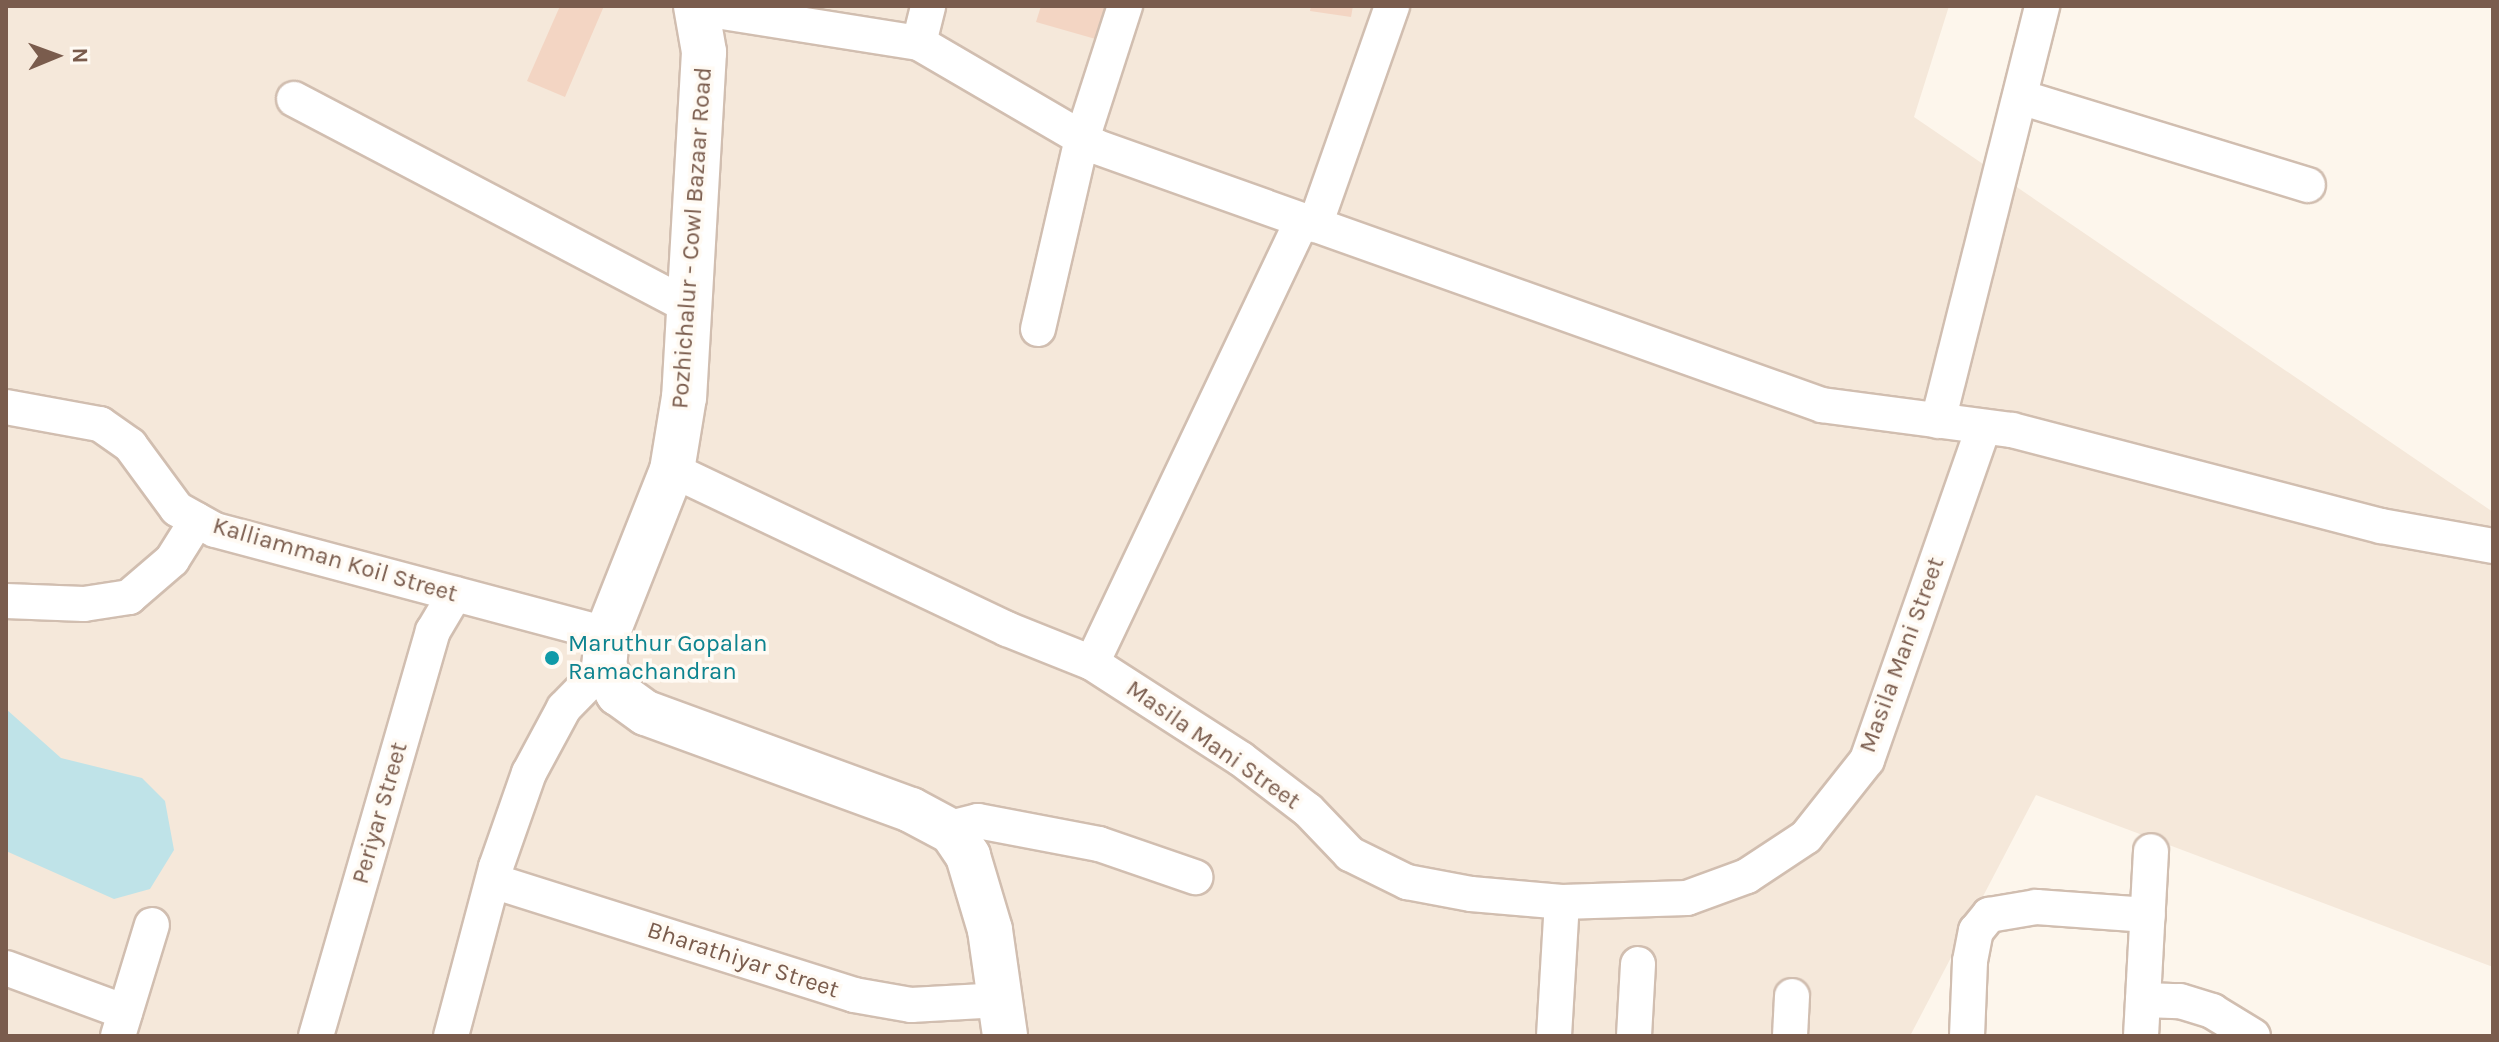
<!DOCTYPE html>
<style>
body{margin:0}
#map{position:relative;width:2499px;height:1042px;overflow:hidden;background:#fdf6ec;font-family:Karla,sans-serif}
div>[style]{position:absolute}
.residential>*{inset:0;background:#f5e8da}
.water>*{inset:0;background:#bfe3e8}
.building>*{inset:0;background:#f3d5c3}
.roads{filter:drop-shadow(2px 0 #d1beb0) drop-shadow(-2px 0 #d1beb0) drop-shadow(0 2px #d1beb0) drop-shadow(0 -2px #d1beb0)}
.street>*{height:34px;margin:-17px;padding:0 17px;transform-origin:17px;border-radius:17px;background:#fff}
.secondary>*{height:44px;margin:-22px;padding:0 22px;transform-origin:22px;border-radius:22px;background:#fff}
.dots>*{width:22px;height:22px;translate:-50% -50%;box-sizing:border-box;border:4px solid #fffaf3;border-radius:50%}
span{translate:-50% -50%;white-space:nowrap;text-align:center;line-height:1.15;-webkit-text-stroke:7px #fffaf3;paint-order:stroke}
.street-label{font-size:24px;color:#7a5c4d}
.culture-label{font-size:24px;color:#0d838f}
.left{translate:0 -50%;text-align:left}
.frame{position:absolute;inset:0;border:8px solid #7a5c4d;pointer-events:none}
.north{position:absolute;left:16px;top:16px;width:80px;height:80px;-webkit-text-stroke:6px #fffaf3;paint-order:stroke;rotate:89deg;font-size:22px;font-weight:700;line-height:32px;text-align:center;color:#7a5c4d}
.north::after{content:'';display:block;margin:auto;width:28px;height:36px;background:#7a5c4d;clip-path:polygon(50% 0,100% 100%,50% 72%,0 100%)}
</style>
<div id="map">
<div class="residential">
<div style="clip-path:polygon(6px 6px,1949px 6px,1914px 117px,2493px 512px,2493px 967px,2036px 795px,1910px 1036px,6px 1036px)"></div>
</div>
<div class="water">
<div style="clip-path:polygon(6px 709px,61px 758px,142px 778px,165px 801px,174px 850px,150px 889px,114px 899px,6px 851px)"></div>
</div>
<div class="building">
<div style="clip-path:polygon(560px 6px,604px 6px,565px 97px,527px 81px)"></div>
<div style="clip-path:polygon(1041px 6px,1109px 6px,1099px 40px,1036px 22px)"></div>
<div style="clip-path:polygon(1311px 6px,1353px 6px,1351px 17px,1310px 11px)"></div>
</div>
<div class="roads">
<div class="street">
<div style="left:698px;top:8px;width:224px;rotate:9deg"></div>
<div style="left:919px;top:43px;width:206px;rotate:30.3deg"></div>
<div style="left:1097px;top:147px;width:770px;rotate:19.59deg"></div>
<div style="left:1822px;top:405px;width:192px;rotate:7.5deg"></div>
<div style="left:2012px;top:430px;width:381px;rotate:14.6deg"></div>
<div style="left:2381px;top:526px;width:114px;rotate:10.1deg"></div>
<div style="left:919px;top:43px;width:38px;rotate:-76deg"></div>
<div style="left:2020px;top:97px;width:301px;rotate:17deg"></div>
<div style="left:294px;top:99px;width:450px;rotate:27.7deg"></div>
<div style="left:1315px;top:225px;width:232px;rotate:-70.6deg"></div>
<div style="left:1038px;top:329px;width:195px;rotate:-77deg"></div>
<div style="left:1082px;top:139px;width:140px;rotate:-72.1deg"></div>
<div style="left:6px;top:407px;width:96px;rotate:10.3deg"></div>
<div style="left:100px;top:424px;width:37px;rotate:35deg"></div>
<div style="left:130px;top:445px;width:79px;rotate:53.7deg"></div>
<div style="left:177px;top:509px;width:43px;rotate:28.9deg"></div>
<div style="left:215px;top:530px;width:406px;rotate:14.9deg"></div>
<div style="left:1938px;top:421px;width:428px;rotate:-75.9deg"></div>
<div style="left:672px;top:470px;width:371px;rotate:25.4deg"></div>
<div style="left:1007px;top:629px;width:92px;rotate:21.8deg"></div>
<div style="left:1092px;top:663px;width:177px;rotate:32.8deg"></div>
<div style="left:1241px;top:759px;width:84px;rotate:37.3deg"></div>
<div style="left:1308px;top:810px;width:61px;rotate:46.3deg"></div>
<div style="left:1350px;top:854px;width:64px;rotate:26.2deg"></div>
<div style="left:1407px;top:882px;width:65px;rotate:10.6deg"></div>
<div style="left:1471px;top:894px;width:91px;rotate:5deg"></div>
<div style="left:1562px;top:902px;width:125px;rotate:-1.8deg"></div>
<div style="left:1687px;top:898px;width:64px;rotate:-20.1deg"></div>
<div style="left:1747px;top:876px;width:71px;rotate:-33.5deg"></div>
<div style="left:1806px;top:837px;width:98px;rotate:-51.6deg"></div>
<div style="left:1867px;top:760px;width:352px;rotate:-70.7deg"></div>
<div style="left:6px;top:601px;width:78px;rotate:2.2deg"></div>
<div style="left:84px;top:604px;width:46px;rotate:-8.8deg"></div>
<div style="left:129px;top:597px;width:57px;rotate:-40.7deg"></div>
<div style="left:172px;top:560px;width:47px;rotate:-58deg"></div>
<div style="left:1092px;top:663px;width:488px;rotate:-64.6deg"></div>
<div style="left:946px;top:829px;width:33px;rotate:-14deg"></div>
<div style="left:978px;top:821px;width:123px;rotate:10.8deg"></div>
<div style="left:1099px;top:844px;width:102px;rotate:19deg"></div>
<div style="left:493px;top:881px;width:379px;rotate:17.5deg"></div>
<div style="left:854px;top:995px;width:58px;rotate:10deg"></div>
<div style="left:911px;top:1005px;width:89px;rotate:-3.2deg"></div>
<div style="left:6px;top:968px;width:127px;rotate:20.3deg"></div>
<div style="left:2143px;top:1000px;width:37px;rotate:2deg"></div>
<div style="left:2180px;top:1001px;width:34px;rotate:17deg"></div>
<div style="left:2212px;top:1011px;width:48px;rotate:31.4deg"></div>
<div style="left:118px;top:1036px;width:116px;rotate:-73deg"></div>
<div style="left:316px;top:1036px;width:422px;rotate:-73.9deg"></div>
<div style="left:433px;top:631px;width:43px;rotate:-59.3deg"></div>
<div style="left:451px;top:1036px;width:175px;rotate:-75.1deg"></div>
<div style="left:496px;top:867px;width:100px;rotate:-70.7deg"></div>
<div style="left:529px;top:773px;width:74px;rotate:-61.7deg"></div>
<div style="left:564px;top:708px;width:57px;rotate:-45.7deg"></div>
<div style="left:1554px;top:1036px;width:134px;rotate:-86.6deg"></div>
<div style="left:1634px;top:1036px;width:72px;rotate:-86.8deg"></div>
<div style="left:1790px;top:1036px;width:40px;rotate:-87.1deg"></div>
<div style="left:1967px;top:1036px;width:75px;rotate:-87.7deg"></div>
<div style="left:1970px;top:961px;width:31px;rotate:-79deg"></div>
<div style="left:1976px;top:931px;width:21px;rotate:-51deg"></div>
<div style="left:1989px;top:915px;width:48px;rotate:-9.7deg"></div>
<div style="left:2036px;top:907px;width:112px;rotate:4.1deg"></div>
<div style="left:2141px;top:1036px;width:185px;rotate:-86.9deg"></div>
</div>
<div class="secondary">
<div style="left:696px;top:6px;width:47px;rotate:80.1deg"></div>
<div style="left:704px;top:52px;width:346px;rotate:93.3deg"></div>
<div style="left:684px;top:397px;width:74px;rotate:99.3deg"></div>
<div style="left:672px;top:470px;width:176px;rotate:111.6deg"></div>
<div style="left:607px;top:634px;width:33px;rotate:95deg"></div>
<div style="left:604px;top:667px;width:30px;rotate:62deg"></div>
<div style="left:618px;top:693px;width:34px;rotate:36deg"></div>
<div style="left:646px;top:713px;width:282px;rotate:20.1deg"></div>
<div style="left:911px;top:810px;width:47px;rotate:28.2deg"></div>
<div style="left:952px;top:832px;width:29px;rotate:56deg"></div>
<div style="left:968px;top:856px;width:77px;rotate:73.4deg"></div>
<div style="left:990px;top:930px;width:107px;rotate:81.9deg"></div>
</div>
</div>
<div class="dots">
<div style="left:552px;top:658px;background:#0f9aa8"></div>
</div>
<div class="street-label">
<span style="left:692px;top:238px;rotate:-86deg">Pozhichalur - Cowl Bazaar Road</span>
<span style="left:335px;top:560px;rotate:16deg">Kalliamman Koil Street</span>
<span style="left:1902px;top:655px;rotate:-70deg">Masila Mani Street</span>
<span style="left:1213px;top:745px;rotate:35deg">Masila Mani Street</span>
<span style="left:380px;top:813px;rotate:-74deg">Periyar Street</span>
<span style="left:743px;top:960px;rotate:18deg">Bharathiyar Street</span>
</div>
<div class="culture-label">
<span class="left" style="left:568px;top:658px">Maruthur Gopalan<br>Ramachandran</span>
</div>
<div class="frame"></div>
<div class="north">N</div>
</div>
